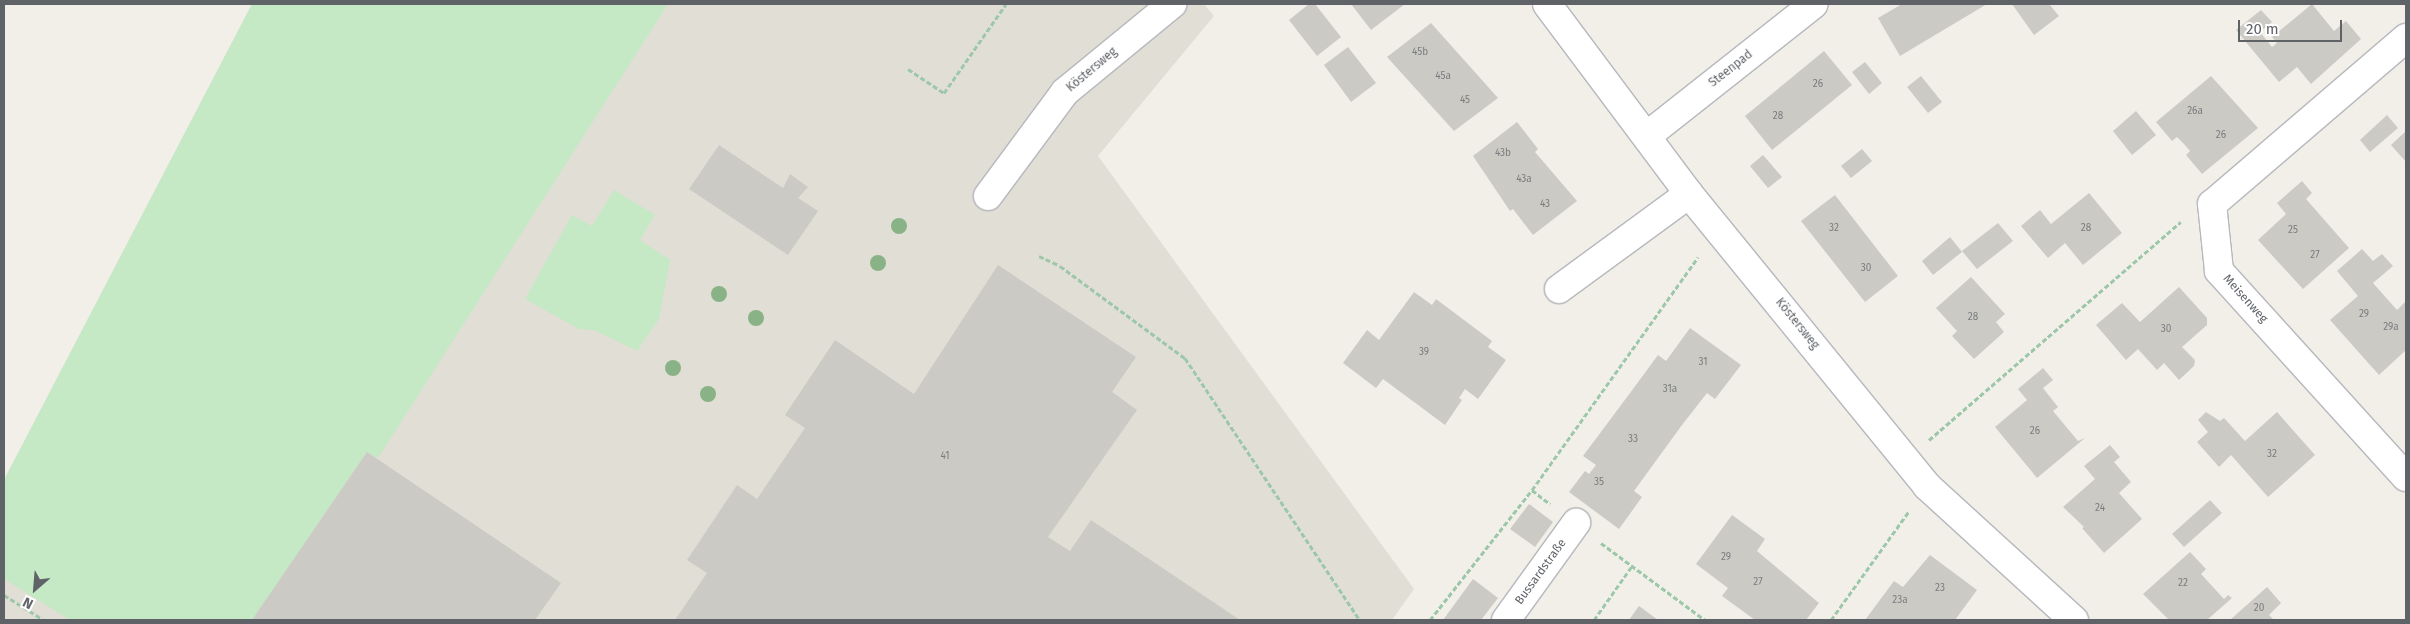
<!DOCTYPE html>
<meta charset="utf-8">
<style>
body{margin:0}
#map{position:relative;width:2410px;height:624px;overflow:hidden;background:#f1efe8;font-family:"Fira Sans",sans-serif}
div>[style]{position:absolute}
.education>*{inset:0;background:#e1ded6}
.green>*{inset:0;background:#c5e8c5}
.building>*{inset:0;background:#cccac5}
.path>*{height:3px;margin-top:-1.5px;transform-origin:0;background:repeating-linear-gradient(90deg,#9cc7a9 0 5px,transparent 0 7.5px)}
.roads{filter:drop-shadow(1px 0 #b5b8bc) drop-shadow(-1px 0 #b5b8bc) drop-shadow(0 1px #b5b8bc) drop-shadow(0 -1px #b5b8bc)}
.minor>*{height:28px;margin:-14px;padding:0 14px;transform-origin:14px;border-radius:14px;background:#fff}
.trees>*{width:16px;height:16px;margin:-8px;border-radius:50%;background:#89b387}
span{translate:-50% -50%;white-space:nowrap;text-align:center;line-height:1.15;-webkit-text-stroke:5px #fff;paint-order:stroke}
.number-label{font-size:10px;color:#7a7d7f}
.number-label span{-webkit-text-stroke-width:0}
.street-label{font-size:12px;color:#5f6368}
.frame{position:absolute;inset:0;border:5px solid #5f6368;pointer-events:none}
.north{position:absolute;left:10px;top:564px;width:50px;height:50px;-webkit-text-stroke:4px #fff;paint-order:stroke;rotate:207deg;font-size:14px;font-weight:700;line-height:20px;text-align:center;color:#5f6368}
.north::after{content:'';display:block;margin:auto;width:18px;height:22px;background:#5f6368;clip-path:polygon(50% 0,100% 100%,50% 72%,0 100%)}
.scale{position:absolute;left:2238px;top:20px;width:104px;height:22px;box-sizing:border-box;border:2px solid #5f6368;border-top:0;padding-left:6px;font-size:15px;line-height:18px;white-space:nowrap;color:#5f6368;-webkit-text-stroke:4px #fff;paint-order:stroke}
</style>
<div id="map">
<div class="education">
<div style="clip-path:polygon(252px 4px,1204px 4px,1214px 16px,1098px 156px,1414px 589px,1392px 620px,4px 620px,4px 480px)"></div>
</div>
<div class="green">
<div style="clip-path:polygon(252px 4px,668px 4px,378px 458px,367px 452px,252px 620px,70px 620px,4px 579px,4px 480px)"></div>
<div style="clip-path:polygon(614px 190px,655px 215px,640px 240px,670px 260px,659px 319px,637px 351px,594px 330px,579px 329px,525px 299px,572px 215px,592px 226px)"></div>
</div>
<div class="building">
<div style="clip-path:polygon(1309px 4px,1315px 4px,1341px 37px,1317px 56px,1289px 20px)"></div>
<div style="clip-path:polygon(1351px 4px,1405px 4px,1371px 30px)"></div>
<div style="clip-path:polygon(1902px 4px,1987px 4px,1900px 56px,1878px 18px)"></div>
<div style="clip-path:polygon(2012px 4px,2049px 4px,2059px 16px,2034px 35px)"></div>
<div style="clip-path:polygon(2312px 4px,2334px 31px,2346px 21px,2361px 39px,2311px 84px,2297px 67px,2279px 82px,2236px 30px,2261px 10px,2272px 22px,2260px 32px,2272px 47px,2277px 43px,2272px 37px)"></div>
<div style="clip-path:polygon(1431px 23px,1498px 98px,1454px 131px,1387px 57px)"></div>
<div style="clip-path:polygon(1348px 47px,1376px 83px,1351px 102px,1324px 65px)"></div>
<div style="clip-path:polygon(1824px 51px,1852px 85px,1772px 150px,1745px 116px)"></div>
<div style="clip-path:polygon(1865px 62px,1882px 83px,1869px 94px,1852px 72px)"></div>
<div style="clip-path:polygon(1921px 76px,1942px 102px,1928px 113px,1907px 87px)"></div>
<div style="clip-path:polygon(2211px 76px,2258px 128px,2202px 174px,2186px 155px,2190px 151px,2184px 144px,2177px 137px,2172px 141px,2156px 122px)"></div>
<div style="clip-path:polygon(2136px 111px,2156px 135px,2132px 155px,2113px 131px)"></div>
<div style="clip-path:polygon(2387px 115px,2398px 128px,2370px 152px,2360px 140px)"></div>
<div style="clip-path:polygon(1517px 122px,1538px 149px,1535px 152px,1577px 201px,1533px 235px,1513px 209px,1510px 211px,1473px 156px)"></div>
<div style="clip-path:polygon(2406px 131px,2406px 162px,2391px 145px)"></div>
<div style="clip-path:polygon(719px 145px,783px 188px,790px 174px,808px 187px,798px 198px,818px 211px,788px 255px,689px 189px)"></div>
<div style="clip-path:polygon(1862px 149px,1872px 161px,1851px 178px,1841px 166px)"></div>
<div style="clip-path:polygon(1763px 155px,1782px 177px,1768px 188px,1750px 166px)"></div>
<div style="clip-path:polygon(2302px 181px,2312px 193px,2306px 199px,2349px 248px,2303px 289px,2258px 240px,2286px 214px,2277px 203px)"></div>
<div style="clip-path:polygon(2089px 193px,2122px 233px,2083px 265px,2065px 243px,2048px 258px,2021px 226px,2040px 210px,2051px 224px)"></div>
<div style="clip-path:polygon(1835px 195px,1898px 276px,1865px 302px,1801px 221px)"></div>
<div style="clip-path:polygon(1998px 223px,2013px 241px,1977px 269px,1962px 251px)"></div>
<div style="clip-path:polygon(1950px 237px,1962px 252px,1933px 275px,1922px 261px)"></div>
<div style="clip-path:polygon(2362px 249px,2373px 261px,2382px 254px,2393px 266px,2373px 283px,2397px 310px,2406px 301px,2406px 350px,2379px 375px,2330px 320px,2358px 296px,2337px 271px)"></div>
<div style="clip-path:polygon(998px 265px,1136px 357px,1112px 392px,1137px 410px,1048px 537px,1070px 551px,1091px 520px,1240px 620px,675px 620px,707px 573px,687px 560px,737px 485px,757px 499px,805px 428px,785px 415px,835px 340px,914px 394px)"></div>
<div style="clip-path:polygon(1971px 277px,2005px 314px,1996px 322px,2004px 332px,1974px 359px,1952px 336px,1957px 331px,1936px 308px)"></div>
<div style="clip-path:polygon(2179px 287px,2207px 318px,2207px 325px,2182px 347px,2195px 360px,2194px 366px,2179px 380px,2164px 363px,2157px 370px,2138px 349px,2126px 360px,2096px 325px,2122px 303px,2140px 322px)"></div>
<div style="clip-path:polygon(1414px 292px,1432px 305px,1436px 299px,1492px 341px,1488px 347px,1506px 360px,1478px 399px,1465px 389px,1459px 398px,1462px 400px,1445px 425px,1383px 379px,1376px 388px,1343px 363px,1367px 330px,1379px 340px)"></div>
<div style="clip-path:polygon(1690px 328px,1741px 365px,1715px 399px,1707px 393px,1682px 425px,1634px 491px,1642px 497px,1619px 529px,1569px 492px,1585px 471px,1589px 474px,1596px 465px,1583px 456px,1633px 389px,1658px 355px,1666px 361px)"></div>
<div style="clip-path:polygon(2043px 368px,2053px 380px,2043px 388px,2058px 407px,2053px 411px,2078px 441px,2085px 438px,2037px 478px,1995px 427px,2027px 400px,2018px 389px)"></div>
<div style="clip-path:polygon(2206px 412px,2220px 421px,2224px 418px,2245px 441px,2277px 412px,2315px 455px,2268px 497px,2231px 455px,2219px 467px,2197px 442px,2208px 432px,2198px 420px)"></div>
<div style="clip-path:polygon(2110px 445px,2120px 457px,2114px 462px,2131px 482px,2119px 493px,2142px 519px,2104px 553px,2082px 528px,2084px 527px,2063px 507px,2095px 479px,2084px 466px)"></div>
<div style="clip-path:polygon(367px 452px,561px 583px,535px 620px,252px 620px)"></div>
<div style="clip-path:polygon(2210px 500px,2222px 513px,2184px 547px,2172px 534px)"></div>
<div style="clip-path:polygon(1529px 504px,1553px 522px,1535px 547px,1510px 529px)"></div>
<div style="clip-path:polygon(1732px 515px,1765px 539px,1757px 551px,1819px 603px,1806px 620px,1755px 620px,1722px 596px,1728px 588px,1696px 564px)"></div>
<div style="clip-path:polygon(2190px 552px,2206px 569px,2201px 574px,2224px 599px,2228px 595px,2232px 598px,2207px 620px,2169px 620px,2143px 594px)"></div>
<div style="clip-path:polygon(1930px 555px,1977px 590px,1955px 620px,1865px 620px,1894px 581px,1903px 587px)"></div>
<div style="clip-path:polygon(1473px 579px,1498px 598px,1481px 620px,1443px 620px)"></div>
<div style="clip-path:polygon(2267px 587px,2281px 603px,2269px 615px,2274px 620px,2230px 620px)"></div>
<div style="clip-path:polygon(1639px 606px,1658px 620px,1629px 620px)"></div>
</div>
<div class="path">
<div style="left:908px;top:69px;width:43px;rotate:33.7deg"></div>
<div style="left:944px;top:93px;width:108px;rotate:-55.1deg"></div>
<div style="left:1039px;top:256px;width:23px;rotate:25deg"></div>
<div style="left:1060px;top:266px;width:155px;rotate:36.4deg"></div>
<div style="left:1185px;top:358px;width:315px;rotate:56.3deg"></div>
<div style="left:1929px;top:440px;width:333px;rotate:-40.9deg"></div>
<div style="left:1532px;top:490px;width:23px;rotate:38deg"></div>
<div style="left:1601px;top:543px;width:129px;rotate:36.5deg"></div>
<div style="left:4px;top:595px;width:47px;rotate:32deg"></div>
<div style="left:1430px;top:620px;width:165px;rotate:-51.9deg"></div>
<div style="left:1532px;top:490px;width:286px;rotate:-54.5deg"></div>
<div style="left:1594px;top:620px;width:66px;rotate:-54.9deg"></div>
<div style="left:1831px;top:620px;width:134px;rotate:-54.4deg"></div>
</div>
<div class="roads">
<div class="minor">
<div style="left:1547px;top:4px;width:237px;rotate:53.2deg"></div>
<div style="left:1689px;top:194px;width:377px;rotate:50.8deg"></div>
<div style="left:1927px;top:486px;width:199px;rotate:42.4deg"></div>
<div style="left:2406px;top:38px;width:255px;rotate:139.4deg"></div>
<div style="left:2212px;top:204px;width:67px;rotate:84deg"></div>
<div style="left:2219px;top:271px;width:278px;rotate:47.8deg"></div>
<div style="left:1648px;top:135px;width:211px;rotate:-38.3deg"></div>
<div style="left:988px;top:196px;width:129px;rotate:-53.5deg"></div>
<div style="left:1065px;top:92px;width:139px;rotate:-39.4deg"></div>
<div style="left:1559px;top:289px;width:161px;rotate:-36.2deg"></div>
<div style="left:1506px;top:620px;width:120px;rotate:-54.2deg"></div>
</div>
</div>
<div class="trees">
<div style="left:899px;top:226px"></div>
<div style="left:878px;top:263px"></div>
<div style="left:719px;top:294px"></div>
<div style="left:756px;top:318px"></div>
<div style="left:673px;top:368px"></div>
<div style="left:708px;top:394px"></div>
</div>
<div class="number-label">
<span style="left:1420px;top:53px">45b</span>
<span style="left:1443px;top:77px">45a</span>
<span style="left:1818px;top:85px">26</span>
<span style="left:1465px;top:101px">45</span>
<span style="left:2195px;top:112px">26a</span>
<span style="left:1778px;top:117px">28</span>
<span style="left:2221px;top:136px">26</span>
<span style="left:1503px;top:154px">43b</span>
<span style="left:1524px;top:180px">43a</span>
<span style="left:1545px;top:205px">43</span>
<span style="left:1834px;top:229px">32</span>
<span style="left:2086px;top:229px">28</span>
<span style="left:2293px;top:231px">25</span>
<span style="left:2315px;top:256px">27</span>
<span style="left:1866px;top:269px">30</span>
<span style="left:2364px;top:315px">29</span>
<span style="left:1973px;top:318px">28</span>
<span style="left:2391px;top:328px">29a</span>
<span style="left:2166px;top:330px">30</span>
<span style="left:1424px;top:353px">39</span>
<span style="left:1703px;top:363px">31</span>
<span style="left:1670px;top:390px">31a</span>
<span style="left:2035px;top:432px">26</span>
<span style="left:1633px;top:440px">33</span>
<span style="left:2272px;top:455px">32</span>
<span style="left:945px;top:457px">41</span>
<span style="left:1599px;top:483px">35</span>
<span style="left:2100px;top:509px">24</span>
<span style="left:1726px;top:558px">29</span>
<span style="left:1758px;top:583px">27</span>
<span style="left:2183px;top:584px">22</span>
<span style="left:1940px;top:589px">23</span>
<span style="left:1900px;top:601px">23a</span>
<span style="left:2259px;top:609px">20</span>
</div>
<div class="street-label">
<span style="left:1731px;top:69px;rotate:-38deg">Steenpad</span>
<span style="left:1092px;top:70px;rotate:-40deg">Köstersweg</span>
<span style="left:2245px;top:299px;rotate:48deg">Meisenweg</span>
<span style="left:1797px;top:324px;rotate:51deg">Köstersweg</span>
<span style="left:1541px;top:572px;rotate:-54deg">Bussardstraße</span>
</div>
<div class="frame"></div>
<div class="north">N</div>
<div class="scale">20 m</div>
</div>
